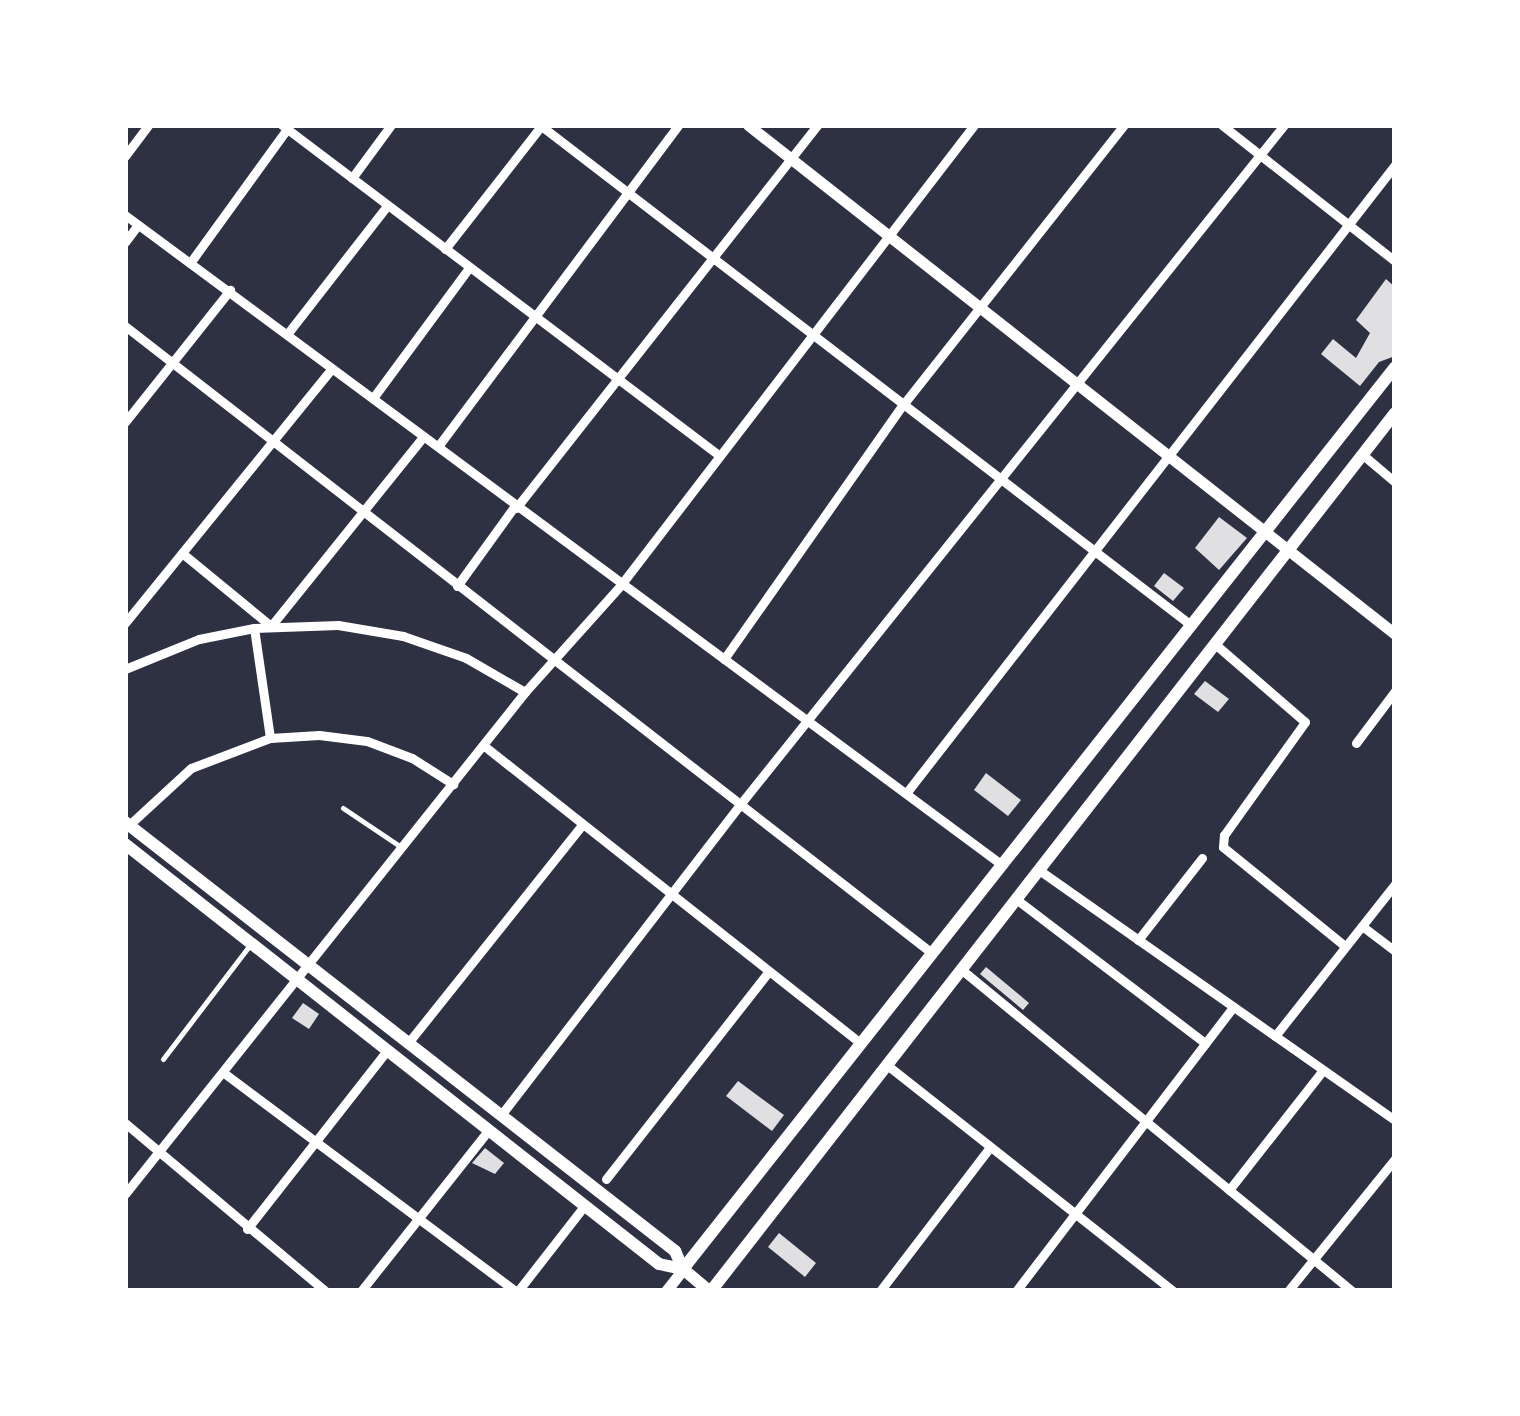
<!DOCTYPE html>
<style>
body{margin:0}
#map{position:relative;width:1520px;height:1416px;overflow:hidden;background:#2d3142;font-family:"PT Sans",sans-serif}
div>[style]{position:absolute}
.building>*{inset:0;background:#e0e0e3}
.service>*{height:5px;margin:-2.5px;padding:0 2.5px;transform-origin:2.5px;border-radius:2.5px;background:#fff}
.minor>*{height:9px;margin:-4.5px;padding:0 4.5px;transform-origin:4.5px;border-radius:4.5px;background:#fff}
.tertiary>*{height:11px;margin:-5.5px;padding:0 5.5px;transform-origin:5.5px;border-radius:5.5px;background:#fff}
.secondary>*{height:12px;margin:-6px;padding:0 6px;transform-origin:6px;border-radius:6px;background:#fff}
span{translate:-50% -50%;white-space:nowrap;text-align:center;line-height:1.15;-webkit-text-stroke:10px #fff;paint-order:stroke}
.frame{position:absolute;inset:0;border:128px solid #fff;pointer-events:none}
</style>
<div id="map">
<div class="building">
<div style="clip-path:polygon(1386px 279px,1395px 287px,1395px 356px,1379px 362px,1360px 386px,1321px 354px,1333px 339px,1356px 358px,1370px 333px,1356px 320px)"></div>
<div style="clip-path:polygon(1219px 517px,1247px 538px,1219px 570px,1195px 548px)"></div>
<div style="clip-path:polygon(1164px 573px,1184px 588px,1173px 601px,1154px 586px)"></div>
<div style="clip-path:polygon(1205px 681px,1229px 699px,1218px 712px,1194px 694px)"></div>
<div style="clip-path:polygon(986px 773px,1021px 800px,1008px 816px,974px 790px)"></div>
<div style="clip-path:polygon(986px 967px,1029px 1003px,1023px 1010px,980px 974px)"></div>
<div style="clip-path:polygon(303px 1003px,319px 1014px,309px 1029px,292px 1018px)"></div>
<div style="clip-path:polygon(738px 1081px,784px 1115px,772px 1131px,726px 1096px)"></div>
<div style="clip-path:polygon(485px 1148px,504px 1163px,495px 1174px,472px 1163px)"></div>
<div style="clip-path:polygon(779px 1233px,816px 1263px,805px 1277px,768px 1247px)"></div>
</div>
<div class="service">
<div style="left:343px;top:808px;width:70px;rotate:33.9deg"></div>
<div style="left:163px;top:1059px;width:143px;rotate:-52.7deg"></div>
</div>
<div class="minor">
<div style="left:282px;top:125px;width:544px;rotate:37.08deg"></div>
<div style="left:540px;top:125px;width:821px;rotate:37.53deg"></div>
<div style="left:1222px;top:125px;width:220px;rotate:38.2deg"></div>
<div style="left:125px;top:156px;width:39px;rotate:-53deg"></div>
<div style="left:352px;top:178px;width:66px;rotate:-53.7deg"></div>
<div style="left:125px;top:215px;width:1092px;rotate:36.54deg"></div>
<div style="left:125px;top:242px;width:21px;rotate:-53deg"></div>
<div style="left:445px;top:249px;width:157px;rotate:-52deg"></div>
<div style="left:190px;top:263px;width:165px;rotate:-54.1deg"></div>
<div style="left:125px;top:326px;width:1022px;rotate:37.85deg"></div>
<div style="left:288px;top:333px;width:161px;rotate:-52.1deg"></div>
<div style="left:373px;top:398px;width:162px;rotate:-53.6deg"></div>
<div style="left:125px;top:422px;width:169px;rotate:-51.5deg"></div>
<div style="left:439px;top:445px;width:399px;rotate:-53.2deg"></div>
<div style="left:1363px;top:455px;width:42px;rotate:40.2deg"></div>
<div style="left:516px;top:508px;width:487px;rotate:-51.8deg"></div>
<div style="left:182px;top:553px;width:115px;rotate:39.4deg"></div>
<div style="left:271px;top:626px;width:243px;rotate:-51.2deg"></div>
<div style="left:457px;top:586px;width:97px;rotate:-54.2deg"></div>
<div style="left:125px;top:623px;width:328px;rotate:-50.9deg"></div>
<div style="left:254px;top:628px;width:111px;rotate:81.7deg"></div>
<div style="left:1215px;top:644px;width:119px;rotate:40.9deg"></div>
<div style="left:1305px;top:722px;width:139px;rotate:125.6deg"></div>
<div style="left:1224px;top:835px;width:12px;rotate:95deg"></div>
<div style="left:1223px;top:847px;width:157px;rotate:39.1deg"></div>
<div style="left:724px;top:659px;width:309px;rotate:-54.9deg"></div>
<div style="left:902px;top:406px;width:358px;rotate:-51.7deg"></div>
<div style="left:125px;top:669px;width:80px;rotate:-22.1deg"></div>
<div style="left:199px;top:639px;width:56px;rotate:-11.3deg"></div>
<div style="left:254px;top:628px;width:84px;rotate:-2deg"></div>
<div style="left:338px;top:625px;width:66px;rotate:9.6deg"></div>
<div style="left:403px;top:636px;width:67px;rotate:19.2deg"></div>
<div style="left:466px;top:658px;width:68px;rotate:30deg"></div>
<div style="left:1356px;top:743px;width:65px;rotate:-53.1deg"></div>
<div style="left:483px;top:745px;width:482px;rotate:38.3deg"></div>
<div style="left:907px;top:792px;width:795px;rotate:-52.11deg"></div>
<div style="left:129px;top:825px;width:84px;rotate:-42.6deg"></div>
<div style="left:191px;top:768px;width:85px;rotate:-20.8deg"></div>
<div style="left:270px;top:738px;width:49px;rotate:-3.5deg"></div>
<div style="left:319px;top:735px;width:48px;rotate:7.1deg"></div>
<div style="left:367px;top:741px;width:48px;rotate:20.7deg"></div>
<div style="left:412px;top:758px;width:49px;rotate:32.4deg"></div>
<div style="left:1039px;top:870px;width:435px;rotate:35.1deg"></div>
<div style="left:1016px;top:899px;width:238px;rotate:37.3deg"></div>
<div style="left:1362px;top:926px;width:41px;rotate:37.1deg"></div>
<div style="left:1138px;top:940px;width:104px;rotate:-52deg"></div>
<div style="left:962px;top:970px;width:505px;rotate:39.46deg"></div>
<div style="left:1275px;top:1036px;width:194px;rotate:-51.7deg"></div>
<div style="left:408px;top:1043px;width:280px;rotate:-51.4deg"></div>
<div style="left:887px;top:1065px;width:365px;rotate:38.3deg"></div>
<div style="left:224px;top:1073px;width:364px;rotate:36.8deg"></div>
<div style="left:501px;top:1115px;width:389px;rotate:-52.4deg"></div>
<div style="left:738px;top:807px;width:874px;rotate:-51.32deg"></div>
<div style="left:125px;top:1123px;width:261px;rotate:40deg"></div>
<div style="left:606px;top:1179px;width:264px;rotate:-51.9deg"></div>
<div style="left:1229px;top:1190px;width:152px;rotate:-51.9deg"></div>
<div style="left:125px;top:1194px;width:642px;rotate:-51.45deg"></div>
<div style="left:525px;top:692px;width:142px;rotate:-48.1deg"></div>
<div style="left:620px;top:586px;width:581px;rotate:-52.48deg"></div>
<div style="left:247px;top:1229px;width:224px;rotate:-51.9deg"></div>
<div style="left:361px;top:1291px;width:203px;rotate:-51.6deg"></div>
<div style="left:518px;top:1291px;width:109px;rotate:-52.1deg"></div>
<div style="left:880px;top:1291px;width:181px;rotate:-52.6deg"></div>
<div style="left:1016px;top:1291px;width:357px;rotate:-52.6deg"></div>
<div style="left:1288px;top:1291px;width:170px;rotate:-51deg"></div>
</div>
<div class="tertiary">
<div style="left:748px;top:125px;width:823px;rotate:38.19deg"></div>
<div style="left:666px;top:1291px;width:28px;rotate:-52deg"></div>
</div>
<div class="secondary">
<div style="left:125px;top:822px;width:698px;rotate:37.95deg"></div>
<div style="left:675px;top:1251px;width:20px;rotate:66deg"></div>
<div style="left:683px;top:1269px;width:34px;rotate:40deg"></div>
<div style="left:125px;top:844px;width:679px;rotate:38.19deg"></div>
<div style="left:659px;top:1264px;width:25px;rotate:12deg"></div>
<div style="left:683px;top:1269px;width:1149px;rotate:-51.71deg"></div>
<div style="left:711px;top:1291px;width:1113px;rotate:-52.08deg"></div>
</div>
<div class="frame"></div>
</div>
